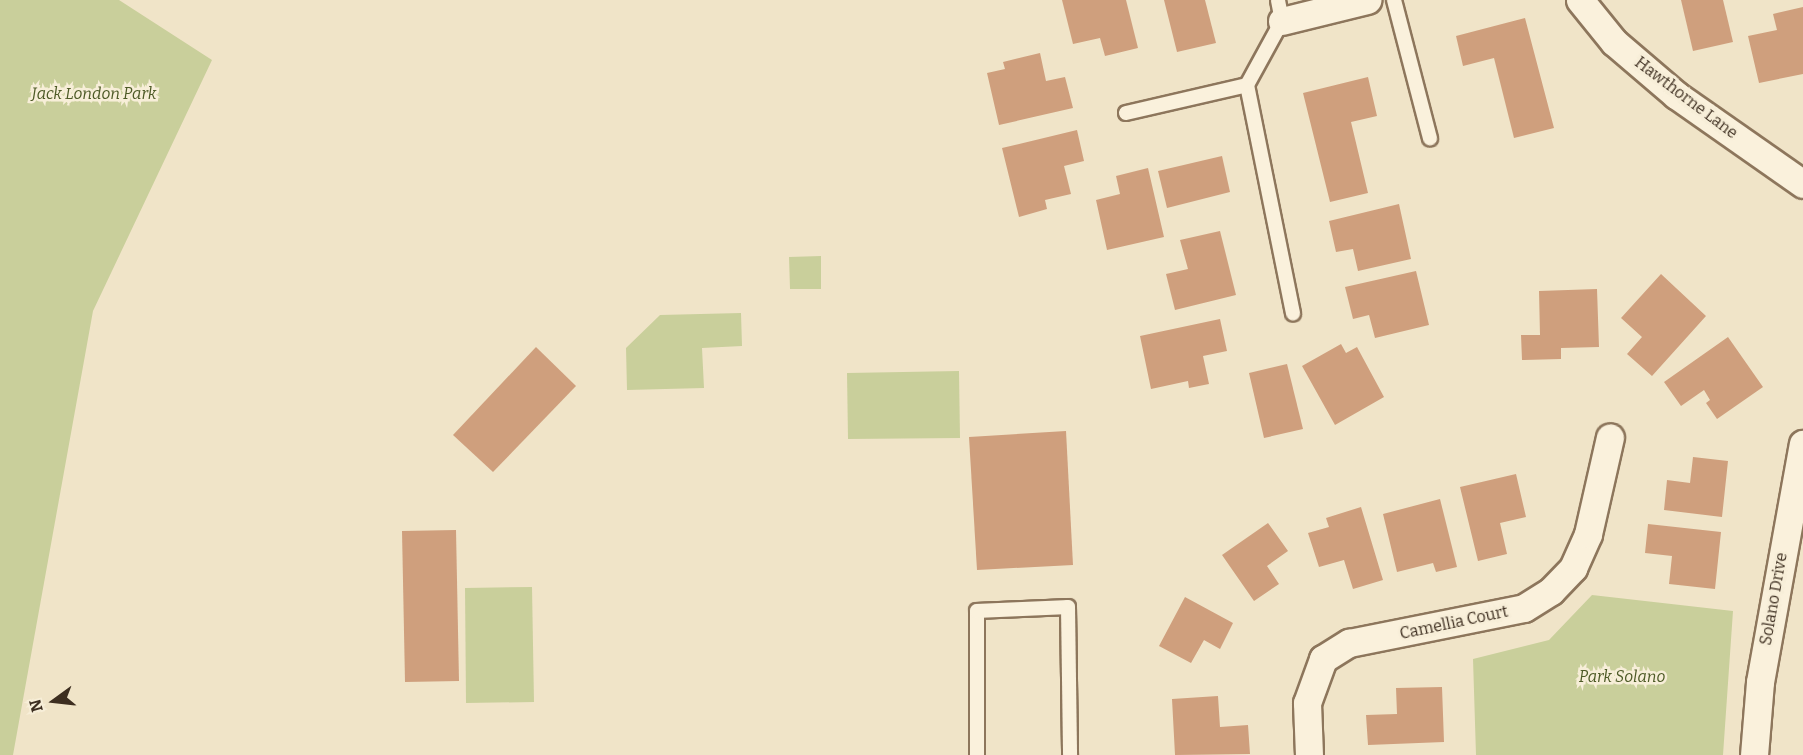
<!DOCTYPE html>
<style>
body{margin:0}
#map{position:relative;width:1803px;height:755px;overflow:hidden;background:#f0e4c8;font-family:Bitter,serif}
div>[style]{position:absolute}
.green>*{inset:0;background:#c9cf9b}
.building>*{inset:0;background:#cf9f7d}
.roads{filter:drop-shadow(2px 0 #8d765c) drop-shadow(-2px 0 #8d765c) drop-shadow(0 2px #8d765c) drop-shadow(0 -2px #8d765c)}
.lane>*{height:14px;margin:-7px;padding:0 7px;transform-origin:7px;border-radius:7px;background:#faf1dc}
.street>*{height:27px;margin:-13.5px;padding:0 13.5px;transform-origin:13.5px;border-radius:13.5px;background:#faf1dc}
span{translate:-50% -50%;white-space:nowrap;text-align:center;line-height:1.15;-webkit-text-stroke:5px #f7eed8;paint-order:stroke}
.park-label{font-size:16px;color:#4d5a26;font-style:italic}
.street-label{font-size:16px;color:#3d2e20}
.north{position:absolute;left:24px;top:671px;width:60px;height:60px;-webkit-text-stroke:4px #f7eed8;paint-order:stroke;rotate:255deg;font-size:16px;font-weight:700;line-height:24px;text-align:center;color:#3d2e20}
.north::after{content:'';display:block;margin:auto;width:21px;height:27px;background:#3d2e20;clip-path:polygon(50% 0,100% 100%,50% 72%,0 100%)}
</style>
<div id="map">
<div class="green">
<div style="clip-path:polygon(0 0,119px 0,212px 60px,93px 311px,13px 755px,0 755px)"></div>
<div style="clip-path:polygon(821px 256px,821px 289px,790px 289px,789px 257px)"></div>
<div style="clip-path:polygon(741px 313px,742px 346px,702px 348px,704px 388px,627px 390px,626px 348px,660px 315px)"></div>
<div style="clip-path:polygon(959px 371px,960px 438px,848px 439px,847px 373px)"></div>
<div style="clip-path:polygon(532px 587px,534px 702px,466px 703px,465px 588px)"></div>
<div style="clip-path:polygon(1592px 595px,1733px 611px,1723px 755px,1476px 755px,1473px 659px,1549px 640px)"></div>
</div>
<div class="building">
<div style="clip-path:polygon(1062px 0,1126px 0,1138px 48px,1105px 56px,1100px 38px,1073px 44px)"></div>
<div style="clip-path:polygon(1164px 0,1205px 0,1216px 43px,1177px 52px)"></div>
<div style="clip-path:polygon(1681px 0,1723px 0,1733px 42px,1693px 51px)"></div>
<div style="clip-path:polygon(1803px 7px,1803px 74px,1759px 83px,1748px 36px,1777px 30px,1773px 14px)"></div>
<div style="clip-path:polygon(1525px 18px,1554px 128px,1514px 138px,1494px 58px,1463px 66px,1456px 36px)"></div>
<div style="clip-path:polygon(1040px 53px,1046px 81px,1065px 77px,1073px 108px,999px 125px,987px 73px,1005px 69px,1003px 62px)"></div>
<div style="clip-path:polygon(1368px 77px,1377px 116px,1351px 122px,1368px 193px,1330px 202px,1303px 93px)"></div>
<div style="clip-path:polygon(1077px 130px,1084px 161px,1064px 166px,1071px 194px,1045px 200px,1047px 209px,1019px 217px,1002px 148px)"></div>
<div style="clip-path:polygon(1222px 156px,1230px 192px,1167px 208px,1158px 171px)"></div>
<div style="clip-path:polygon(1148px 168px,1164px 237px,1107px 250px,1096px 200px,1120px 194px,1116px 176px)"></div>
<div style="clip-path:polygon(1399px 204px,1411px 259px,1358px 271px,1353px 249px,1336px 252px,1329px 221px)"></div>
<div style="clip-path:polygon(1220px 231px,1236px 295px,1175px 310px,1166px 274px,1188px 269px,1180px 240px)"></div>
<div style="clip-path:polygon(1416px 271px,1429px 325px,1375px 338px,1369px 315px,1353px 319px,1345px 287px)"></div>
<div style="clip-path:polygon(1661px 274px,1706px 316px,1652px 376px,1627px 354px,1642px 337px,1621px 318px)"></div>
<div style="clip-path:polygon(1597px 289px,1599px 347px,1561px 348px,1561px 359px,1522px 360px,1521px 335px,1540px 335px,1539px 291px)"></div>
<div style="clip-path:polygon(1220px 319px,1227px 351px,1203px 356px,1209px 384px,1189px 388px,1188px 381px,1151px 389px,1140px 336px)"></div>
<div style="clip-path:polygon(1728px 337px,1763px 387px,1717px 419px,1706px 403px,1710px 400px,1704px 390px,1681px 406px,1664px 382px)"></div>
<div style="clip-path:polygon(1341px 344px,1346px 353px,1357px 347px,1384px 397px,1335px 425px,1302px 366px)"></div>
<div style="clip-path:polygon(536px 347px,576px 386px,493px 472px,453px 435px)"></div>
<div style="clip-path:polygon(1287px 364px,1303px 429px,1264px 438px,1249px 373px)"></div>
<div style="clip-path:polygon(1066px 431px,1073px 565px,977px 570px,969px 437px)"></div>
<div style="clip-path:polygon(1693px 457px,1728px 461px,1722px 517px,1664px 510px,1667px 480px,1690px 483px)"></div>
<div style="clip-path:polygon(1516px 474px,1526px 517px,1500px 523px,1507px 554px,1478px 561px,1460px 487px)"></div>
<div style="clip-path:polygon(1440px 499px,1457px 567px,1436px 572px,1433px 563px,1397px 572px,1383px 514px)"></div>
<div style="clip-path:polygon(1361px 507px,1383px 580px,1353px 589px,1344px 560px,1319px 567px,1308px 533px,1329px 527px,1326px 518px)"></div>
<div style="clip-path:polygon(1268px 523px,1288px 551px,1267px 566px,1279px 584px,1254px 601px,1222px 555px)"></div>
<div style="clip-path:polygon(1648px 524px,1721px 532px,1715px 589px,1669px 584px,1672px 556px,1645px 553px)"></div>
<div style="clip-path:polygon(456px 530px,459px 681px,405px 682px,402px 531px)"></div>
<div style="clip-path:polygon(1185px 597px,1233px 623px,1220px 649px,1204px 640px,1191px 663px,1159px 646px)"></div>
<div style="clip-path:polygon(1442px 687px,1444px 742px,1368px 745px,1366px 715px,1397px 714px,1396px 688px)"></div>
<div style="clip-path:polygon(1218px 696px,1220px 727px,1248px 725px,1250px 754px,1175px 755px,1172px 699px)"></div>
</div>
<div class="roads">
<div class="lane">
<div style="left:1394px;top:0;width:143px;rotate:75.4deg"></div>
<div style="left:1247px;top:85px;width:233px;rotate:78.6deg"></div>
<div style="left:1126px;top:113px;width:124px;rotate:-13deg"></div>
<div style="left:1247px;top:85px;width:73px;rotate:-61.3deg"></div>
<div style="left:1282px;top:21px;width:21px;rotate:-101deg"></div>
<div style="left:977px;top:755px;width:144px;rotate:-90deg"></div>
<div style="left:977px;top:611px;width:91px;rotate:-2.5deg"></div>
<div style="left:1068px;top:607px;width:148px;rotate:89.2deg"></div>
</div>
<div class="street">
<div style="left:1580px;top:0;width:54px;rotate:51deg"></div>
<div style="left:1614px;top:42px;width:82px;rotate:40.5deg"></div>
<div style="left:1676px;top:95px;width:155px;rotate:35deg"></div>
<div style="left:1282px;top:21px;width:88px;rotate:-13.9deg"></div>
<div style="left:1309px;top:755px;width:52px;rotate:-92.2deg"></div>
<div style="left:1307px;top:703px;width:47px;rotate:-70deg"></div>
<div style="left:1323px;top:659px;width:31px;rotate:-32deg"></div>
<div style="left:1349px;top:643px;width:178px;rotate:-11.3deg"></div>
<div style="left:1524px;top:608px;width:32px;rotate:-32deg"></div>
<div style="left:1551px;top:591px;width:32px;rotate:-46deg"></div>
<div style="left:1573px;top:568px;width:37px;rotate:-66deg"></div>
<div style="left:1588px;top:534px;width:99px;rotate:-77.2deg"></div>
<div style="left:1754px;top:755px;width:73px;rotate:-85.3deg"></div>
<div style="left:1760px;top:682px;width:242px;rotate:-79.8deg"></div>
</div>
</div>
<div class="park-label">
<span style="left:94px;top:94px">Jack London Park</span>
<span style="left:1622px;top:677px">Park Solano</span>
</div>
<div class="street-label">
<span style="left:1686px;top:98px;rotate:37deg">Hawthorne Lane</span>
<span style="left:1774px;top:599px;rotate:-80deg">Solano Drive</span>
<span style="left:1454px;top:623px;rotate:-12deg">Camellia Court</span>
</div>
<div class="north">N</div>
</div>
